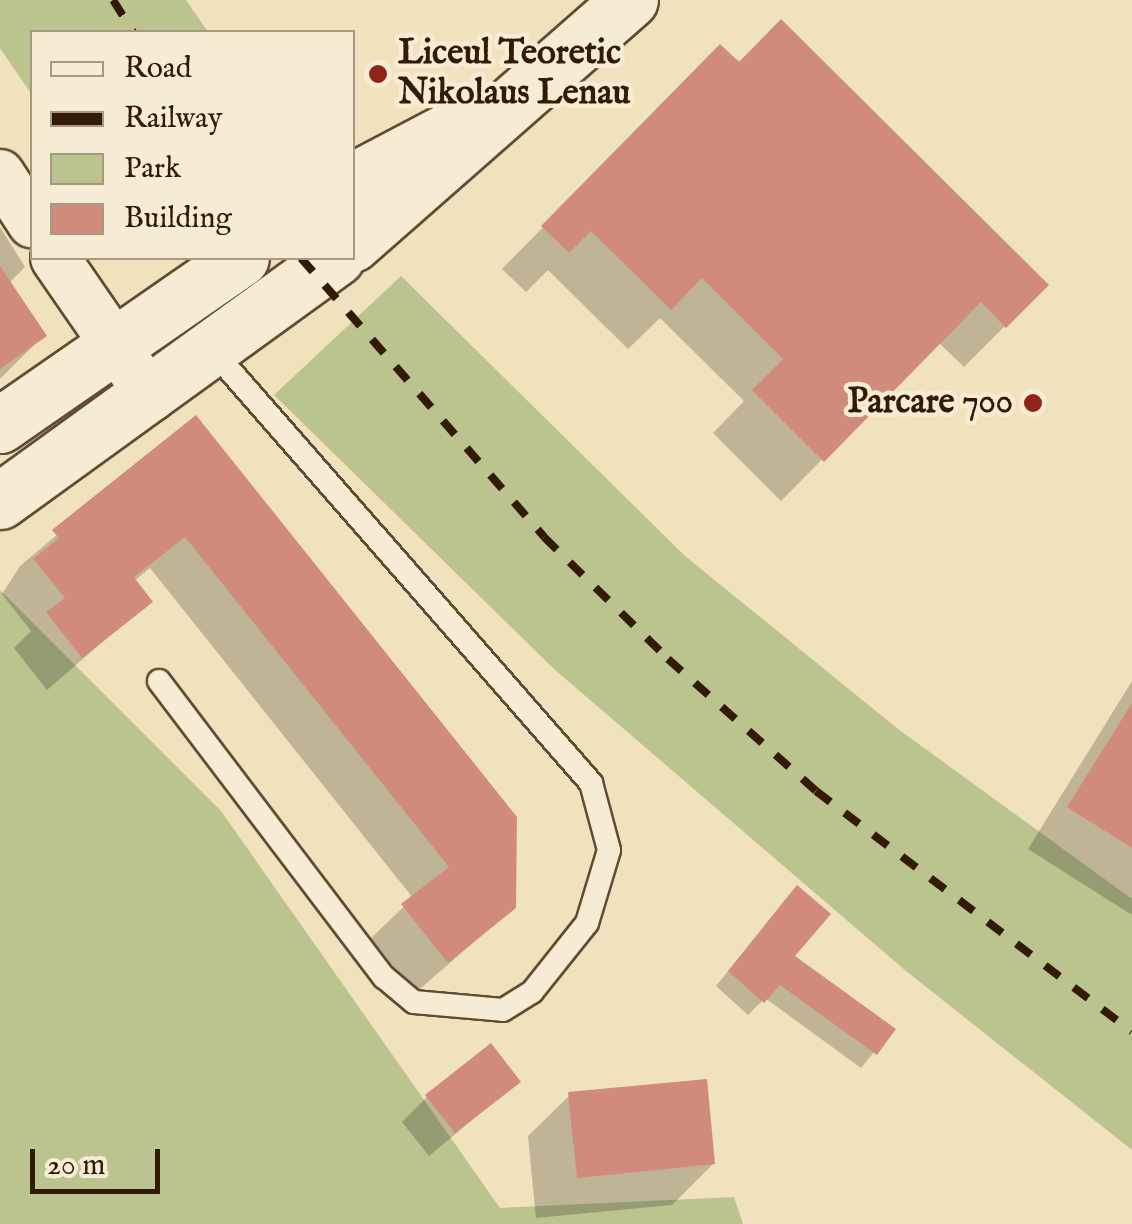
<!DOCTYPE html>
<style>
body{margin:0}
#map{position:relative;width:1132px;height:1224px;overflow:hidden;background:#efe2bc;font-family:"IM FELL English",serif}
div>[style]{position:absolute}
.green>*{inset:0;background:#bbc38f}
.shadow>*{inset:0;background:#0003}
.building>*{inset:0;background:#d18b7d}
.roads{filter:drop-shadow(2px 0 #614c32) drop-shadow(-2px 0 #614c32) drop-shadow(0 2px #614c32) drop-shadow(0 -2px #614c32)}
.lane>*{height:22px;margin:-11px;padding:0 11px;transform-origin:11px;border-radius:11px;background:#f5ecd3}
.street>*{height:48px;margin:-24px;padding:0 24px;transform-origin:24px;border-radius:24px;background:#f5ecd3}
.secondary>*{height:55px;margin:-27.5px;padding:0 27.5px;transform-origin:27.5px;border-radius:27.5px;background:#f5ecd3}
.rail>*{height:8px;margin-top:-4px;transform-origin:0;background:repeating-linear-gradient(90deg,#321a04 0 18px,transparent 0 36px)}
.dots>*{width:28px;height:28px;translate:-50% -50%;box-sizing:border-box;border:5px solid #f5ecd3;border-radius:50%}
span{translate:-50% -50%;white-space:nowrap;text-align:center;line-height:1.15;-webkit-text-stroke:9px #f5ecd3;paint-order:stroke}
.poi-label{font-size:35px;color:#321a04;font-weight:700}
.left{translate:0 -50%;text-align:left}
.right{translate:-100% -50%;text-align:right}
.legend{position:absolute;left:30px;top:30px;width:325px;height:230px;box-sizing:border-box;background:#f5ecd3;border:2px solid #a79880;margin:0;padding:12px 18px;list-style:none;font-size:30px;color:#321a04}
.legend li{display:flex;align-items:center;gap:20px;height:50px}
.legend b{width:50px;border:2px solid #a79880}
.scale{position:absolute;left:30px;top:1149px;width:130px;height:45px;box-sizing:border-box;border:5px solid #321a04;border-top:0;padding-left:12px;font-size:30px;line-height:35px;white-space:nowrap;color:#321a04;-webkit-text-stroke:8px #f5ecd3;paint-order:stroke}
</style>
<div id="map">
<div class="green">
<div style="clip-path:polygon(0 0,186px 0,208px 32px,32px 32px,32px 95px,0 48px)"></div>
<div style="clip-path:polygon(401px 276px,685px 556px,898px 729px,1132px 899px,1132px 1150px,906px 971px,554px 669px,274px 395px)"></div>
<div style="clip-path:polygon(0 590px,221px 811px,500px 1208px,734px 1197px,743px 1224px,0 1224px)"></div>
</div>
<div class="shadow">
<div style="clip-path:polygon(720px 47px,1046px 285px,964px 367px,938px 342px,781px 501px,713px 433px,744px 401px,660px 318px,628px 349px,548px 270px,526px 292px,502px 269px)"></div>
<div style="clip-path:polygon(0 227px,25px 267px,10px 282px,43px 336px,0 379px)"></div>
<div style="clip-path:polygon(195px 419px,514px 907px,413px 995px,369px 940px,413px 898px,150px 568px,134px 581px,150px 601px,47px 690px,14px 648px,31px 631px,2px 594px,20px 566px)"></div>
<div style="clip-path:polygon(1132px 681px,1132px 915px,1028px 849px)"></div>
<div style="clip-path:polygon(783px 903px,791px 956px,893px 1029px,861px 1068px,765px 998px,748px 1015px,716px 986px)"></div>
<div style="clip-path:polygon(518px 1082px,429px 1156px,402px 1122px,427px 1097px)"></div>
<div style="clip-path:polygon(570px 1095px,713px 1164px,672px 1205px,536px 1218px,528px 1136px)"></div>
</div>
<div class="building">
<div style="clip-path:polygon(781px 19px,1049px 285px,1006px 328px,981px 302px,824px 462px,752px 390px,783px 359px,702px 278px,671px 310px,591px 231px,569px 253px,541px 226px,720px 44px,739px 62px)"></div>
<div style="clip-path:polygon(0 266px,47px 336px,0 369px)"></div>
<div style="clip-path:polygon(196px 415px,517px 817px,516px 908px,448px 963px,401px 904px,449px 867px,185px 537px,134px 577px,153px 602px,82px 658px,46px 612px,65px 598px,33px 559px,59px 538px,52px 530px)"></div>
<div style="clip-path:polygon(1132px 703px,1132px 848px,1067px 807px)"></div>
<div style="clip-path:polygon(797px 885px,831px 914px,795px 956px,896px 1029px,877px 1055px,780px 985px,764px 1003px,728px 971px)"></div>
<div style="clip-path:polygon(491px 1043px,521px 1082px,455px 1133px,425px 1095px)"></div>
<div style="clip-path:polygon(707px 1079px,715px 1164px,577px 1178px,568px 1092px)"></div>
</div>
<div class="roads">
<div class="lane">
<div style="left:159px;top:681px;width:372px;rotate:52.8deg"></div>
<div style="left:384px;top:977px;width:39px;rotate:40deg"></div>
<div style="left:414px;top:1002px;width:89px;rotate:5.1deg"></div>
<div style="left:503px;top:1010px;width:34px;rotate:-32deg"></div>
<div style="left:532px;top:992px;width:88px;rotate:-51.4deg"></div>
<div style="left:587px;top:923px;width:76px;rotate:-73.2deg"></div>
<div style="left:609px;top:850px;width:69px;rotate:-105deg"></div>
<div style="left:591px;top:783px;width:574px;rotate:-131.19deg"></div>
</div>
<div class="street">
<div style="left:0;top:174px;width:59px;rotate:56.9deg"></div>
<div style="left:55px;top:258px;width:169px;rotate:55.4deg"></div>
</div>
<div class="secondary">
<div style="left:352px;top:181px;width:131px;rotate:-27.7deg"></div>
<div style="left:352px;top:244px;width:370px;rotate:-41.3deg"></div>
<div style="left:0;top:425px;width:293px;rotate:-34.7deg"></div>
<div style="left:0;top:501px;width:415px;rotate:-35.9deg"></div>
</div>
</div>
<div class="rail">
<div style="left:113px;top:0;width:38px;rotate:58deg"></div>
<div style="left:301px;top:258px;width:370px;rotate:48.9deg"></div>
<div style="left:544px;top:537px;width:174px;rotate:44.5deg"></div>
<div style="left:668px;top:659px;width:198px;rotate:41.7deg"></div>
<div style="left:816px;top:791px;width:397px;rotate:37.3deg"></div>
</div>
<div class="dots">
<div style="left:378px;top:74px;background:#8f2418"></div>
<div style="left:1033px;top:403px;background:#8f2418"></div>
</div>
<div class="poi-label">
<span class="left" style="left:398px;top:74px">Liceul Teoretic<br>Nikolaus Lenau</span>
<span class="right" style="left:1013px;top:403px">Parcare 700</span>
</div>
<ul class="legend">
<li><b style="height:12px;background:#f5ecd3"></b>Road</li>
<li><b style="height:12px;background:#321a04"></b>Railway</li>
<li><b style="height:28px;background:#bbc38f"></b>Park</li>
<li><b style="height:28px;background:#d18b7d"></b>Building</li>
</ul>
<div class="scale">20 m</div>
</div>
